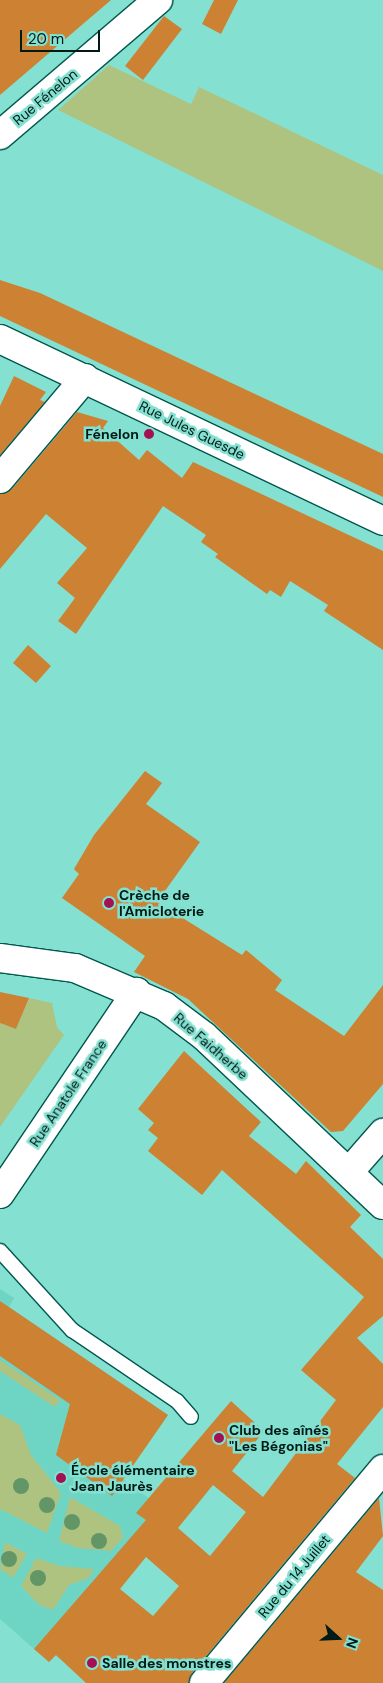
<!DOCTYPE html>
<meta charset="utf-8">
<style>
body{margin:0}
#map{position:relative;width:383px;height:1683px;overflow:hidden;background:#84e0d0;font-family:"DM Sans",sans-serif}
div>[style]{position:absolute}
.built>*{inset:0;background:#6ed4c4}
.green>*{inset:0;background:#afc381}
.building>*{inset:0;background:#cd8133}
.roads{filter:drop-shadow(1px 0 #02574e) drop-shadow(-1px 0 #02574e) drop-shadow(0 1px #02574e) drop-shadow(0 -1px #02574e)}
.service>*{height:14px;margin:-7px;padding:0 7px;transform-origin:7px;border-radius:7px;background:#fff}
.minor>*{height:28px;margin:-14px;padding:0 14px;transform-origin:14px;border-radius:14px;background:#fff}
.tertiary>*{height:28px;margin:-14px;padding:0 14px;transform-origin:14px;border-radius:14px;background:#fff}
.trees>*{width:16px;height:16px;margin:-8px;border-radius:50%;background:#639666}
.dots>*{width:14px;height:14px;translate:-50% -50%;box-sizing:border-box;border:2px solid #84e0d0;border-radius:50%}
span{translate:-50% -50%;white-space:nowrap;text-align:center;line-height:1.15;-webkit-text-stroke:5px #84e0d0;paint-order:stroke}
.street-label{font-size:14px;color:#001a16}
.poi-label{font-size:14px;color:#001a16;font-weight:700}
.right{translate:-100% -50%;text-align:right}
.left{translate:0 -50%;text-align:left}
.north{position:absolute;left:313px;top:1613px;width:50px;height:50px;-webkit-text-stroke:4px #84e0d0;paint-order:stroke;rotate:110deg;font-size:14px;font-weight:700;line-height:20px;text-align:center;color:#001a16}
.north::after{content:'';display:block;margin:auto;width:18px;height:22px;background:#001a16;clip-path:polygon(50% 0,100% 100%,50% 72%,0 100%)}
.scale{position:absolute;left:20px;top:30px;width:80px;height:22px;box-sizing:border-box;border:2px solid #001a16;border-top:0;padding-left:6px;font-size:15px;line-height:18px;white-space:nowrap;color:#001a16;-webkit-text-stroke:4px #84e0d0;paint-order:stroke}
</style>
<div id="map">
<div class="built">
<div style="clip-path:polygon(0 1289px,14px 1298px,9px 1307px,168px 1415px,145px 1448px,137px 1443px,108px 1468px,174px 1517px,61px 1660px,55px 1655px,49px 1662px,0 1619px)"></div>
</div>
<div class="green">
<div style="clip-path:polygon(109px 65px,191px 104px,199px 87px,383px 175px,383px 271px,58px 110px)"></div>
<div style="clip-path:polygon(29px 998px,52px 1003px,57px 1027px,64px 1035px,0 1127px,0 1023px,16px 1029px)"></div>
<div style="clip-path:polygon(0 1360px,60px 1400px,55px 1407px,0 1371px)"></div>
<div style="clip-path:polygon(0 1414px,20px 1425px,31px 1455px,61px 1493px,47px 1533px,0 1509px)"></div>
<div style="clip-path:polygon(70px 1497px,120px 1526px,123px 1538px,111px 1551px,78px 1548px,59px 1541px)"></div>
<div style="clip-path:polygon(5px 1542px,27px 1554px,13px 1578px,0 1569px)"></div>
<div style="clip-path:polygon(36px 1558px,60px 1566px,94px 1569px,89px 1578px,69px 1585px,53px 1610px,39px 1605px,21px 1586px)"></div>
</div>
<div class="building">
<div style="clip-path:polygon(0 0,111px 0,0 95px)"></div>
<div style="clip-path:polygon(214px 0,238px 0,221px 34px,202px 24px)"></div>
<div style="clip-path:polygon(164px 16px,182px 29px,143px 80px,125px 66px)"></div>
<div style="clip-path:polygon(0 280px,40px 293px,383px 454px,383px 497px,0 316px)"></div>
<div style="clip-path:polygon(14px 376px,46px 392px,40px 400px,45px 402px,0 455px,0 406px)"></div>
<div style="clip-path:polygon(77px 412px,108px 421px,103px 428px,139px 460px,147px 450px,182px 478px,193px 462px,383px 551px,383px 650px,324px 611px,328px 605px,290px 581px,281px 597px,270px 590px,267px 594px,215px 557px,218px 554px,201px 542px,206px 535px,163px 506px,76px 634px,58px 621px,75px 598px,57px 583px,87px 548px,46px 514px,0 569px,0 494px,12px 489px)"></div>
<div style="clip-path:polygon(28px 645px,51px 666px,36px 683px,13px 663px)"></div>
<div style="clip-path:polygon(145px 771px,162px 783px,146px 804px,200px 842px,157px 902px,242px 955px,246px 950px,282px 980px,275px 990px,344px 1036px,383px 985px,383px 1084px,343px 1131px,331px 1132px,188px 999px,134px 972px,145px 956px,62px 898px,79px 874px,74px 869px,94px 835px)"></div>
<div style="clip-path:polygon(0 992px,29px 998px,16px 1029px,0 1023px)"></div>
<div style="clip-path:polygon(evenodd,184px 1051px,261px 1122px,249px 1136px,296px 1174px,306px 1161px,361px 1215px,350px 1227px,383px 1259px,383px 1316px,357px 1338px,383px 1364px,383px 1407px,337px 1464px,355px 1478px,192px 1673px,189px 1683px,86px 1683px,56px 1655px,49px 1662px,34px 1649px,146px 1520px,136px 1513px,231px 1401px,264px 1431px,232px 1471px,263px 1497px,336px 1400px,301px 1370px,364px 1297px,222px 1170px,202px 1195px,148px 1151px,158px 1138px,148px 1130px,154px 1123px,138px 1109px,184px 1051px,213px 1485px,246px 1512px,210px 1556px,178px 1528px,213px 1485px,184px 1051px,146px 1557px,179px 1586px,153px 1616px,120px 1589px,146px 1557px)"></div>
<div style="clip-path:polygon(0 1301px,168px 1415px,112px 1496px,56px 1455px,70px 1404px,0 1356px)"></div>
<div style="clip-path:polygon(379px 1498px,383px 1536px,356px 1572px,383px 1590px,383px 1683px,224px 1683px)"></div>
</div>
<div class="roads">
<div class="service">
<div style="left:0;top:1251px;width:107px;rotate:47.7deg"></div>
<div style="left:72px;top:1330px;width:127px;rotate:34.1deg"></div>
<div style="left:177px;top:1401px;width:21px;rotate:49deg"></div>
</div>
<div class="minor">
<div style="left:0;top:135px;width:208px;rotate:-40.5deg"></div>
<div style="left:0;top:339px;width:424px;rotate:25.4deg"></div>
<div style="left:0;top:479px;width:132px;rotate:-49.9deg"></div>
<div style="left:349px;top:1172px;width:52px;rotate:-48.9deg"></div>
<div style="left:0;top:1194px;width:244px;rotate:-56deg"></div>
<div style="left:204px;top:1683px;width:279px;rotate:-50.1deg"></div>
</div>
<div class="tertiary">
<div style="left:0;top:958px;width:76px;rotate:7.6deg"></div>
<div style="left:75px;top:968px;width:97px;rotate:23.1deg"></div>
<div style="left:164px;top:1006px;width:50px;rotate:36.9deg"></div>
<div style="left:204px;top:1036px;width:246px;rotate:43.4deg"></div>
</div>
</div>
<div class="trees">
<div style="left:21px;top:1486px"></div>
<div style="left:47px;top:1505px"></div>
<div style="left:72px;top:1522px"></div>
<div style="left:99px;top:1541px"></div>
<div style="left:9px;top:1559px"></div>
<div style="left:38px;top:1578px"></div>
</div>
<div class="dots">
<div style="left:149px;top:434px;background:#a31152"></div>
<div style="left:109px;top:903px;background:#a31152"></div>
<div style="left:219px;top:1438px;background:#a31152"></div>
<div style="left:61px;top:1478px;background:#a31152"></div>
<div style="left:92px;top:1663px;background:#a31152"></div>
</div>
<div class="street-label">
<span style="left:45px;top:97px;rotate:-40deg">Rue Fénelon</span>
<span style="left:192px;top:430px;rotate:26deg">Rue Jules Guesde</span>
<span style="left:211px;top:1046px;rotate:41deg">Rue Faidherbe</span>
<span style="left:68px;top:1093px;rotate:-56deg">Rue Anatole France</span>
<span style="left:294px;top:1576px;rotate:-50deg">Rue du 14 Juillet</span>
</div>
<div class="poi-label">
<span class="right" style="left:139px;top:434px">Fénelon</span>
<span class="left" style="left:119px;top:903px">Crèche de<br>l'Amicloterie</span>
<span class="left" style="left:229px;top:1438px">Club des aînés<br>"Les Bégonias"</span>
<span class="left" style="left:71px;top:1478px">École élémentaire<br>Jean Jaurès</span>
<span class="left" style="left:102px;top:1663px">Salle des monstres</span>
</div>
<div class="north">N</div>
<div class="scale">20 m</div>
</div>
